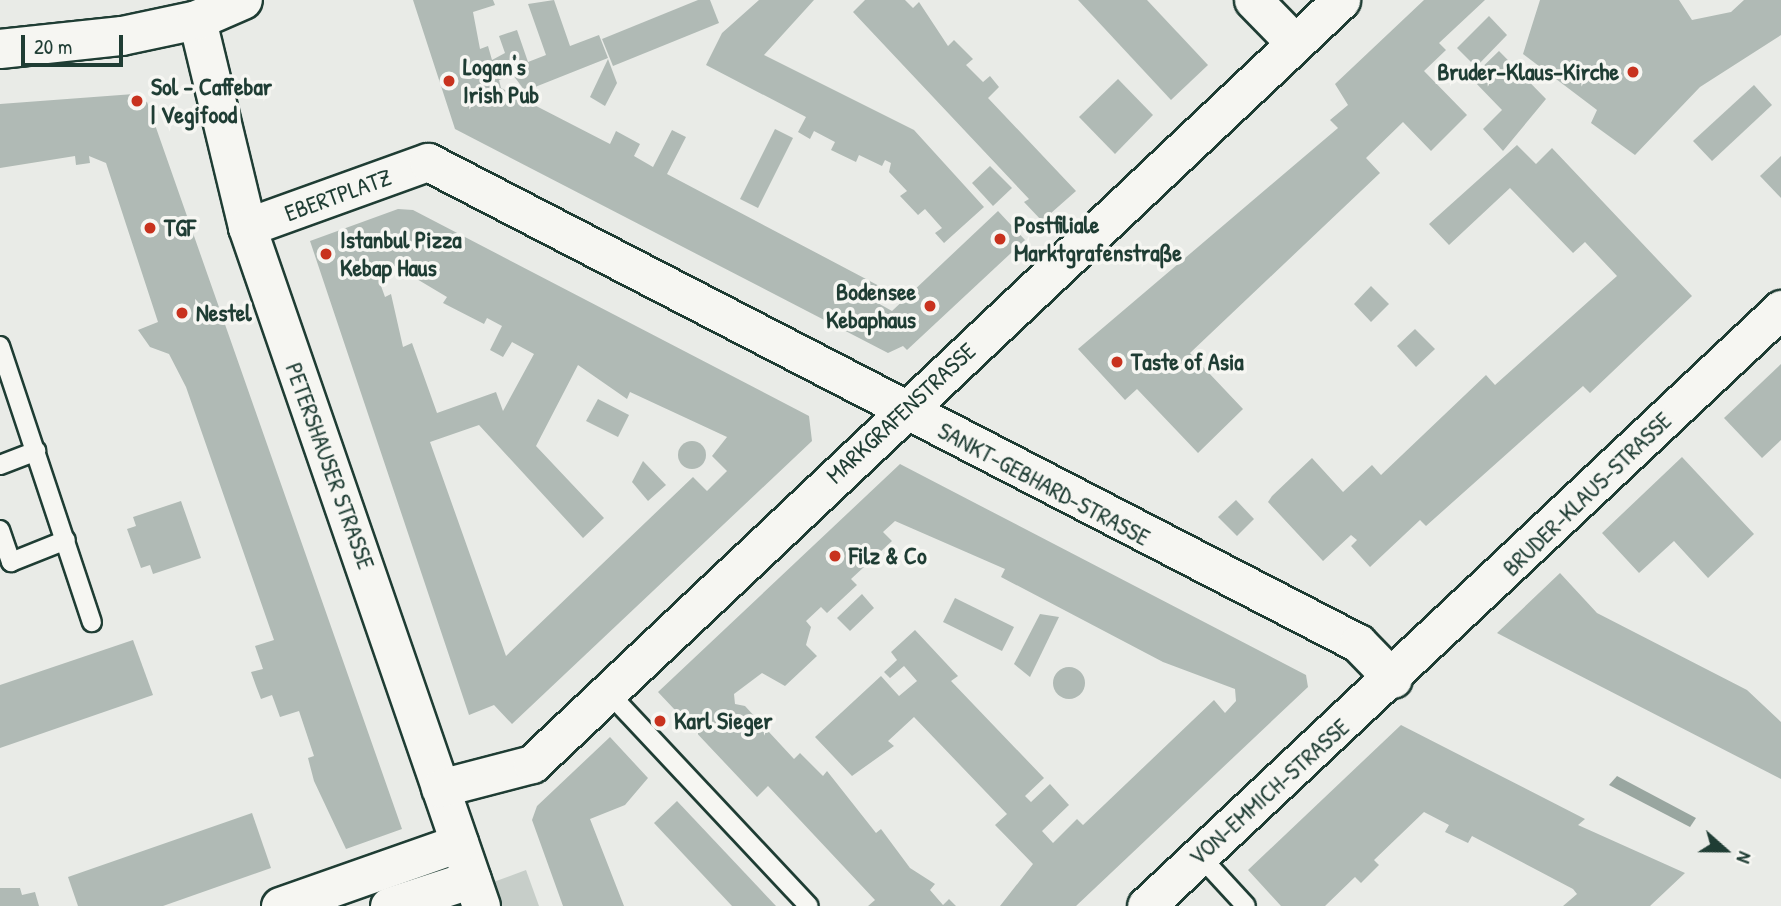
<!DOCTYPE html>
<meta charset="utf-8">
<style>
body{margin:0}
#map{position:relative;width:1781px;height:906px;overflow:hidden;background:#e9ebe7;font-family:"Patrick Hand",sans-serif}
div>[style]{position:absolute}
.green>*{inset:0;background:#c7cec9}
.water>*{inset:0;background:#99a6a0}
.building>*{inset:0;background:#b0bab5}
.round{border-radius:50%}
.roads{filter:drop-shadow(2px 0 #1f3d34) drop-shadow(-2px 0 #1f3d34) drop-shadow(0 2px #1f3d34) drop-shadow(0 -2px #1f3d34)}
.lane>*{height:18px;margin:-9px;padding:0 9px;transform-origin:9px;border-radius:9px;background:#f6f6f2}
.street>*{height:37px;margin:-18.5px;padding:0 18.5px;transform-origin:18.5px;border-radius:18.5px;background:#f6f6f2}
.primary>*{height:38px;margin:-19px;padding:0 19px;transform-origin:19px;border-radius:19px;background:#f6f6f2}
.dots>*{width:19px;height:19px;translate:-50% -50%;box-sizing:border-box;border:4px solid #f6f6f2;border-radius:50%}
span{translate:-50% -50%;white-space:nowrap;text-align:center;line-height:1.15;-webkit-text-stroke:7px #f6f6f2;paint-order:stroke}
.poi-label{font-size:24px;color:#1f3d34;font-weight:700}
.left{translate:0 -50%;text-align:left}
.right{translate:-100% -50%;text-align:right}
.street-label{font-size:24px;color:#1f3d34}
.north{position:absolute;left:1690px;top:815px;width:70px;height:70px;-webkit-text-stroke:5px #f6f6f2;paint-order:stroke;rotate:111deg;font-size:19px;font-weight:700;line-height:28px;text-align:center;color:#1f3d34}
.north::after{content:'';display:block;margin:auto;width:24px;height:32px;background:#1f3d34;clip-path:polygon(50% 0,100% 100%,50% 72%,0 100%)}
.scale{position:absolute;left:21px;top:35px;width:102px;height:32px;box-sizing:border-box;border:4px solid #1f3d34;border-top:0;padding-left:9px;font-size:21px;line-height:24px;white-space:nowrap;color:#1f3d34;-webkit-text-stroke:5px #f6f6f2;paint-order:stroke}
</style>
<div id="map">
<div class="green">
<div style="clip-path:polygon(526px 870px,539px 906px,496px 906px,488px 884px)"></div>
</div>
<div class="water">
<div style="clip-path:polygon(1617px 776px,1696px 818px,1690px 827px,1609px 785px)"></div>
</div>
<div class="building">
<div style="clip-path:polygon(413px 0,493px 0,495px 5px,473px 12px,480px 49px,488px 46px,492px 60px,505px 53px,499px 36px,517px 30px,528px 62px,546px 55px,528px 4px,554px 0,570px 46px,599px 35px,608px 58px,525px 91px,513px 75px,499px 80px,501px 88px,610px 144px,616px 131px,640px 144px,634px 156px,653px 167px,672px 130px,686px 137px,667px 174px,883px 288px,876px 302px,892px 311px,998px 211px,1025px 240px,907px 350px,903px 346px,888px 353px,455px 129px)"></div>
<div style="clip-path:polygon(698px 0,710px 0,719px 23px,613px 66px,602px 39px)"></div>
<div style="clip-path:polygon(759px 0,814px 0,764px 55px,914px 130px,984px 207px,944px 243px,935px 233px,942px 228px,925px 209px,918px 215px,900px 196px,907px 191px,889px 172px,891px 163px,885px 160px,882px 166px,859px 155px,856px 162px,831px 150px,835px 142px,814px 131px,810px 139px,798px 132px,806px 117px,706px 65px,722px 33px)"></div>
<div style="clip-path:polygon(865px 0,905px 0,913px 8px,919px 2px,948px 46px,954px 40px,973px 59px,966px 65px,983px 82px,990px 76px,999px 87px,988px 98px,1076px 191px,1042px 221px,1024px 202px,1029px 199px,853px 12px)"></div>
<div style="clip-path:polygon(1078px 0,1147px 0,1208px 65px,1171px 100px)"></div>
<div style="clip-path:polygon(1424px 0,1485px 0,1439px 43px,1446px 50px,1424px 71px,1467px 115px,1431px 151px,1403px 122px,1366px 158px,1380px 173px,1190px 353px,1243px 409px,1198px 453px,1137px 389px,1125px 400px,1078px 349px,1338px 128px,1330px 120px,1348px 105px,1335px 84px)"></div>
<div style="clip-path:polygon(1540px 0,1679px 0,1692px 20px,1731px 12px,1744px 0,1781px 0,1781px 35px,1700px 87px,1635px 155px,1591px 123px,1597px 110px,1523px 54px)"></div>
<div style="clip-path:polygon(1489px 16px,1507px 35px,1476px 67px,1457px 48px)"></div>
<div style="clip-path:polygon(1499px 51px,1546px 99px,1503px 151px,1483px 129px,1502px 110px,1471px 78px)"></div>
<div style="clip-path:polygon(608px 59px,617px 83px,605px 106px,590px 97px)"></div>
<div style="clip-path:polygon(1118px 79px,1153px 115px,1115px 154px,1079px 117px)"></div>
<div style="clip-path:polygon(1754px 85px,1772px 105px,1712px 161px,1693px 141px)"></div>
<div style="clip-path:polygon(134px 94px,147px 102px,402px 829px,346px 849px,314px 781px,308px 758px,314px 756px,299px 711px,280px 717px,272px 695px,261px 699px,256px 686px,251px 672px,263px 669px,255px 646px,274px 640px,186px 387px,169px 354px,150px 347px,138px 330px,158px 322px,106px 163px,89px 156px,90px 163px,76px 165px,75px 156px,0 168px,0 104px)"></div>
<div style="clip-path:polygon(775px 129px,793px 138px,758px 208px,740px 199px)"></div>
<div style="clip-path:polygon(1517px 145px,1536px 164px,1552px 148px,1692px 296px,1590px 393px,1583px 386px,1426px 526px,1420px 520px,1370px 567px,1351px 546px,1357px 540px,1351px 535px,1323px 561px,1268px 502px,1272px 496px,1312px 458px,1343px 492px,1372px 465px,1381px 475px,1486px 375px,1495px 385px,1617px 276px,1585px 242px,1573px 253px,1510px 188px,1449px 245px,1429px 224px)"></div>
<div style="clip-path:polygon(1781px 156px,1781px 198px,1760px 176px)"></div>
<div style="clip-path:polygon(990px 166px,1012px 188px,993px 206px,972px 183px)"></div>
<div style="clip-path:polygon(evenodd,398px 209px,413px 210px,809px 416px,812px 441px,512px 724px,494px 705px,469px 715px,310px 241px,398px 209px,395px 266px,447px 297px,443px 303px,484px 324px,487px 318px,502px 326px,490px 350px,503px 357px,512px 342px,534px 354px,503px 411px,496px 392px,437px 413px,412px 343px,403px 347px,391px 294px,385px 297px,376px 272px,395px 266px,398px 209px,578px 365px,627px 399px,630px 392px,727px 437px,712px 456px,727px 471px,707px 491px,693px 477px,506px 656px,430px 442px,479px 425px,583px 538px,604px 518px,536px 446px,578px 365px)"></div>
<div style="clip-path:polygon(1371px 286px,1389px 304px,1371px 322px,1354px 304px)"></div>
<div style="clip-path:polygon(1415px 329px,1435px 349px,1416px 367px,1397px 346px)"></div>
<div style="clip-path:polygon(1781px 364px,1781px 440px,1762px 458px,1724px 418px)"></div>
<div style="clip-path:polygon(598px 399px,629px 415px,618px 437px,586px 421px)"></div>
<div class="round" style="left:678px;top:441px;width:28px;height:28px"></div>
<div style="clip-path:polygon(1682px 457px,1754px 534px,1708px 578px,1674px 541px,1639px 573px,1602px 533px)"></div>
<div style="clip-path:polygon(643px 461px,666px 485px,648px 501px,632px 482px)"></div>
<div style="clip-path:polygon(900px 464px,1306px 675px,1308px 687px,1076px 906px,1000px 906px,1033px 864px,995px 825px,1007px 814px,914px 717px,888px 741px,894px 746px,852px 776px,815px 737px,881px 676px,899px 696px,917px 681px,904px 666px,890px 678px,884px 672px,897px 660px,891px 652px,915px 630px,958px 676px,951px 681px,1044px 778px,1025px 796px,1031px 802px,1050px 784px,1069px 805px,1042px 831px,1053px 843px,1077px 819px,1083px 825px,1214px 700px,1225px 713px,1236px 701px,1235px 689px,1163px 662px,1001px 577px,1005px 569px,895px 521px,883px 532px,892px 541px,851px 579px,857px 585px,827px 613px,821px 607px,806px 621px,811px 627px,806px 645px,817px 656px,785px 686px,762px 673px,734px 694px,735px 704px,745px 706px,794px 759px,800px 753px,823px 776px,827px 771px,876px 833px,881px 829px,910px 868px,935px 884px,930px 890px,943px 905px,949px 899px,956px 906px,868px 906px,875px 900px,768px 786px,757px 797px,658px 692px)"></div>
<div style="clip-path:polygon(1236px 500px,1254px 519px,1237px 536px,1218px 517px)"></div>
<div style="clip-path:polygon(181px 501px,201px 558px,153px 574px,150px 565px,141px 568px,127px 529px,136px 526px,133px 517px)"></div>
<div style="clip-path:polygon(1560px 573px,1597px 613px,1747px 690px,1781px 722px,1781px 779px,1497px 633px)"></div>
<div style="clip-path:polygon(862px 594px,874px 608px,850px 631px,837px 618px)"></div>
<div style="clip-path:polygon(955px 598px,1014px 627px,1002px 651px,943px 622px)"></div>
<div style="clip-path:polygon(1040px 614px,1059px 617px,1030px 677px,1014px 664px)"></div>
<div style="clip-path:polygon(133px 640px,153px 695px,0 748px,0 685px)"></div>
<div class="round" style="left:1053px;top:667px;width:32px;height:32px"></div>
<div style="clip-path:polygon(1401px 725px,1585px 819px,1578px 825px,1685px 873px,1650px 906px,1563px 906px,1577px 894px,1573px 889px,1472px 836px,1468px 843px,1445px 832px,1449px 825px,1424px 812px,1374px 860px,1379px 865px,1361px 883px,1355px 877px,1325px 906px,1281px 906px,1248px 870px)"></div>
<div style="clip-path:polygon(610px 737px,648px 778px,625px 805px,590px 819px,624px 906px,563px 906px,532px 820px,537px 806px)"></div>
<div style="clip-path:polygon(677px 801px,776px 906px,732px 906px,654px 823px)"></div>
<div style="clip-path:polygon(252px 813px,271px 868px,163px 906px,78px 906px,68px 877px)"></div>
<div style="clip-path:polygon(0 888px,20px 888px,22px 895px,35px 892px,39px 906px,0 906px)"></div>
</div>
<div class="roads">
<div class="lane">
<div style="left:0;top:346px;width:291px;rotate:71.6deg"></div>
<div style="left:0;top:465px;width:39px;rotate:-21deg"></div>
<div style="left:0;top:530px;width:34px;rotate:71deg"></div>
<div style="left:11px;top:562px;width:59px;rotate:-21.8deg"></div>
<div style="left:606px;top:690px;width:296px;rotate:46.8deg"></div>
<div style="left:1199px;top:855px;width:69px;rotate:47.3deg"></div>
</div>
<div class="street">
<div style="left:1253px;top:0;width:60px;rotate:45.7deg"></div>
<div style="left:197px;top:20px;width:213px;rotate:76.4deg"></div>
<div style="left:247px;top:227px;width:718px;rotate:70.98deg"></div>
<div style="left:247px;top:227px;width:192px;rotate:-19.8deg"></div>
<div style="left:428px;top:162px;width:1047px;rotate:27.35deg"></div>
<div style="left:1358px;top:643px;width:50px;rotate:45.8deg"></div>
<div style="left:440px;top:788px;width:95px;rotate:-14.6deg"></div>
<div style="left:532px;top:764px;width:1113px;rotate:-43.36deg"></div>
<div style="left:280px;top:906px;width:190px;rotate:-19.4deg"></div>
<div style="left:389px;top:906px;width:87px;rotate:-18deg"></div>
<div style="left:1146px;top:906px;width:872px;rotate:-43.23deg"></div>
</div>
<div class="primary">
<div style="left:0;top:49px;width:123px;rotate:-6.1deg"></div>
<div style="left:122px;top:36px;width:77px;rotate:-12deg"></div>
<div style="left:197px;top:20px;width:50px;rotate:-23.5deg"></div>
</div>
</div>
<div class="dots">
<div style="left:1633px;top:72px;background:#c8321e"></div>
<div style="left:449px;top:81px;background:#c8321e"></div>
<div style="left:137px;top:101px;background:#c8321e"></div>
<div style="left:150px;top:228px;background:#c8321e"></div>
<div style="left:1000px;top:239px;background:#c8321e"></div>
<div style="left:326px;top:254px;background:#c8321e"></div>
<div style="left:930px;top:306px;background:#c8321e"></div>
<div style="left:182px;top:313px;background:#c8321e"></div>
<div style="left:1117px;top:362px;background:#c8321e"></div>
<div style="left:835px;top:556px;background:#c8321e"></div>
<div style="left:660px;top:721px;background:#c8321e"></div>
</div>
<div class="poi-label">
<span class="left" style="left:463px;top:81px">Logan's<br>Irish Pub</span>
<span class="right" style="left:1619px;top:72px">Bruder-Klaus-Kirche</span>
<span class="left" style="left:151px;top:101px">Sol - Caffebar<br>| Vegifood</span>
<span class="left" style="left:1014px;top:239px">Postfiliale<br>Marktgrafenstraße</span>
<span class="left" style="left:164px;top:228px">TGF</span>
<span class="left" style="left:340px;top:254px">Istanbul Pizza<br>Kebap Haus</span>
<span class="right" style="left:916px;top:306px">Bodensee<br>Kebaphaus</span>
<span class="left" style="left:196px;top:313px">Nestel</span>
<span class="left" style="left:1131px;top:362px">Taste of Asia</span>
<span class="left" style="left:849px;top:556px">Filz &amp; Co</span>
<span class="left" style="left:674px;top:721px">Karl Sieger</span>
</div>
<div class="street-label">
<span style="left:338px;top:195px;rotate:-20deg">EBERTPLATZ</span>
<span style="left:901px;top:413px;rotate:-43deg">MARKGRAFENSTRASSE</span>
<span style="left:330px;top:466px;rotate:70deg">PETERSHAUSER STRASSE</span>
<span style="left:1044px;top:484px;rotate:28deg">SANKT-GEBHARD-STRASSE</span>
<span style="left:1587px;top:494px;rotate:-44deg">BRUDER-KLAUS-STRASSE</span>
<span style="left:1269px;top:792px;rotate:-42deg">VON-EMMICH-STRASSE</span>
</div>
<div class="north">N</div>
<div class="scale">20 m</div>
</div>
